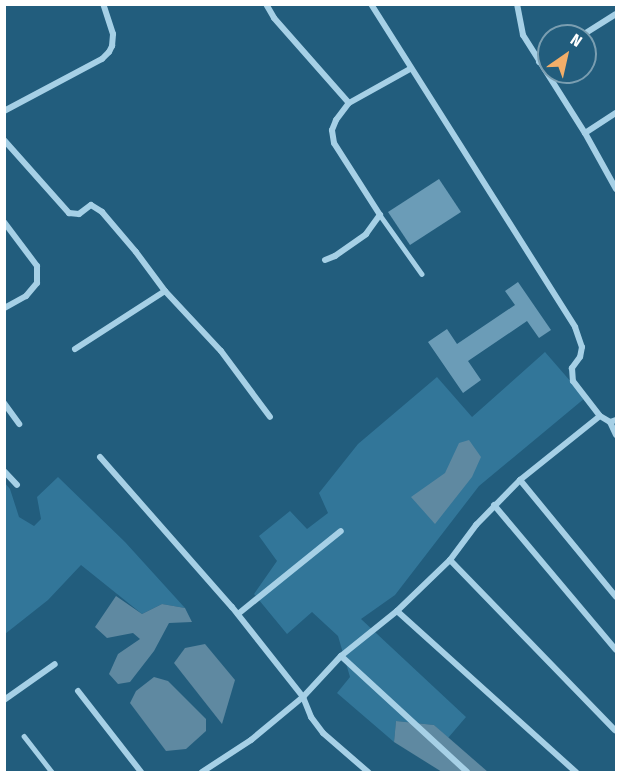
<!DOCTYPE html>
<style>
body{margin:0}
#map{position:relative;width:621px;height:777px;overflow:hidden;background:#225d7d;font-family:"Fira Sans Condensed",sans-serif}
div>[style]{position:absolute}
.green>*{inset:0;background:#327699}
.water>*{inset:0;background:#5f89a1}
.building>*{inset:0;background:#6b9cb7}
.service>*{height:4.5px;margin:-2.25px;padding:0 2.25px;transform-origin:2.25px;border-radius:2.25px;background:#a6d0e6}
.minor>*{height:6px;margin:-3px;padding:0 3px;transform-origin:3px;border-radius:3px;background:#a6d0e6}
span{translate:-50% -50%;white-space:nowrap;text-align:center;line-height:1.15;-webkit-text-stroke:6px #225d7d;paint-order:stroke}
.frame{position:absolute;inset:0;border:6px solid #fff;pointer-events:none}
.north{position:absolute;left:537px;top:24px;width:60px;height:60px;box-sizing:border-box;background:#225d7d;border:2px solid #7a9eb1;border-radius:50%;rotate:34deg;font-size:16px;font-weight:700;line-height:24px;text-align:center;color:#fff}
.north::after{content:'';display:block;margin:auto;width:21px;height:27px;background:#f2ae69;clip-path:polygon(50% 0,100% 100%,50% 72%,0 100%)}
</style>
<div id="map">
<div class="green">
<div style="clip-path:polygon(545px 352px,585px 398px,479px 486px,395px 595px,361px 619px,466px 717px,448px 738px,434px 725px,396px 721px,394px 742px,337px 693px,350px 677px,338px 636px,312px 612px,287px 634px,254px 594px,277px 561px,259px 536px,290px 511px,307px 529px,328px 513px,319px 493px,358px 444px,437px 377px,472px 417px)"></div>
<div style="clip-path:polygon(58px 477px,125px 542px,185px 608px,162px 604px,142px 614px,81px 565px,48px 600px,5px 634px,4px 482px,10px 489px,19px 517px,34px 526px,41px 519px,37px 497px)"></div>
</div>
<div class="water">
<div style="clip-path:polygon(469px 440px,481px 457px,472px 477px,435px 524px,411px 497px,445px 473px,459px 443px)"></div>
<div style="clip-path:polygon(116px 596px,142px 614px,162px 604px,185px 608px,192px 622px,169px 623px,154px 651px,130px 682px,118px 684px,109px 674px,118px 654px,140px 639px,133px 633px,107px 638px,95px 627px)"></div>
<div style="clip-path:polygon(205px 644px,235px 680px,222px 724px,174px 663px,185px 648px)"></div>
<div style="clip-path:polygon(154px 677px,168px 681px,206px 719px,206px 731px,186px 749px,166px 751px,130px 703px,136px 691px)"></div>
<div style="clip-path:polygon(396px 721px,434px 725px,488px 772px,442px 772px,394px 742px)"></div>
</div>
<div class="building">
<div style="clip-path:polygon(439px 179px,461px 212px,410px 245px,388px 212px)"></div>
<div style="clip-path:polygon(518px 282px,551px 330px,539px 338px,527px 321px,468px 361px,481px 380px,463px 393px,428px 342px,447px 329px,457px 344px,515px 305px,505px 291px)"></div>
</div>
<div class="service">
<div style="left:380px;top:215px;width:72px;rotate:54.6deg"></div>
<div style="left:24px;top:736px;width:46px;rotate:52.1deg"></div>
</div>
<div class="minor">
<div style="left:266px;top:4px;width:16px;rotate:60deg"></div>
<div style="left:274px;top:18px;width:113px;rotate:48.6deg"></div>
<div style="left:371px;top:4px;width:382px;rotate:57.7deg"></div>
<div style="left:575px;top:327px;width:21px;rotate:71deg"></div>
<div style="left:582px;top:347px;width:10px;rotate:101deg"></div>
<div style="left:580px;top:357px;width:14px;rotate:126deg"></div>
<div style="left:572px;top:368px;width:13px;rotate:86deg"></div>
<div style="left:573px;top:381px;width:44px;rotate:52.4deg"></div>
<div style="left:600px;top:416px;width:12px;rotate:31deg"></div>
<div style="left:610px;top:422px;width:6px;rotate:-18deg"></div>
<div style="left:517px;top:4px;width:32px;rotate:79deg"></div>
<div style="left:523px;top:35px;width:116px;rotate:57.7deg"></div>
<div style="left:585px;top:133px;width:64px;rotate:61deg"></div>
<div style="left:581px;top:36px;width:41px;rotate:-32.2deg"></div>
<div style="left:539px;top:62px;width:12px;rotate:-31deg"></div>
<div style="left:4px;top:111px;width:111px;rotate:-28deg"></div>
<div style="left:102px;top:59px;width:10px;rotate:-45deg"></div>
<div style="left:109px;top:52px;width:7px;rotate:-63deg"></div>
<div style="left:112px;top:46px;width:12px;rotate:-85deg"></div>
<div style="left:113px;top:34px;width:32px;rotate:-108deg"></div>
<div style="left:585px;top:133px;width:37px;rotate:-33deg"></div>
<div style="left:4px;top:140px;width:98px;rotate:48.3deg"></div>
<div style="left:69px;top:213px;width:10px;rotate:6deg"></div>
<div style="left:79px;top:214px;width:15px;rotate:-37deg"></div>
<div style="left:91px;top:205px;width:13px;rotate:32deg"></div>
<div style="left:102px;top:212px;width:52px;rotate:49.6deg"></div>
<div style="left:136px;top:252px;width:49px;rotate:53.4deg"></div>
<div style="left:165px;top:291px;width:82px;rotate:47deg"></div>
<div style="left:221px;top:351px;width:82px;rotate:53.4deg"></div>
<div style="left:4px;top:222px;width:55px;rotate:53.1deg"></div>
<div style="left:37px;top:266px;width:17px;rotate:90deg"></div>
<div style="left:37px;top:283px;width:17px;rotate:130deg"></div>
<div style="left:26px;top:296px;width:25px;rotate:151deg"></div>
<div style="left:325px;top:260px;width:11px;rotate:-22deg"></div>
<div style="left:335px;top:256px;width:38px;rotate:-35deg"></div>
<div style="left:366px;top:234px;width:24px;rotate:-54deg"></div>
<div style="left:380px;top:215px;width:85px;rotate:-122.6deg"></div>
<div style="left:334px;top:143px;width:13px;rotate:-99deg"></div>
<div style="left:332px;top:130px;width:11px;rotate:-68deg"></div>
<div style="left:336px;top:120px;width:21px;rotate:-53deg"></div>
<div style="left:349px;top:103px;width:70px;rotate:-29.1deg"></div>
<div style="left:75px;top:349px;width:107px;rotate:-32.8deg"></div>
<div style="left:4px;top:403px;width:26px;rotate:54deg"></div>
<div style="left:610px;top:422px;width:14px;rotate:65deg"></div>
<div style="left:100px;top:457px;width:200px;rotate:48.7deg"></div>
<div style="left:232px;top:607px;width:115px;rotate:51.7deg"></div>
<div style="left:303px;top:697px;width:22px;rotate:68deg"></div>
<div style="left:311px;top:717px;width:20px;rotate:53deg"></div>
<div style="left:323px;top:733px;width:60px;rotate:40.9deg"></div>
<div style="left:4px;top:471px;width:19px;rotate:47deg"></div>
<div style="left:520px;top:480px;width:151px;rotate:50.6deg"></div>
<div style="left:494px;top:505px;width:189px;rotate:49.9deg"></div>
<div style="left:450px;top:560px;width:237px;rotate:45.9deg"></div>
<div style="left:397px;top:611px;width:241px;rotate:42deg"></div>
<div style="left:238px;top:614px;width:132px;rotate:-38.9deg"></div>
<div style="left:341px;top:656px;width:171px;rotate:42.6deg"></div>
<div style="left:78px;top:691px;width:103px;rotate:52.1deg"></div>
<div style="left:4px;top:700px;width:62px;rotate:-35.2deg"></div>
<div style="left:202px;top:772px;width:59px;rotate:-33.1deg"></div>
<div style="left:251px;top:740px;width:67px;rotate:-39.6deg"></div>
<div style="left:303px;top:697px;width:56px;rotate:-47.2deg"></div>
<div style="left:341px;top:656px;width:72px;rotate:-38.8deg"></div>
<div style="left:397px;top:611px;width:74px;rotate:-43.9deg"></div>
<div style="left:450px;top:560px;width:44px;rotate:-53.4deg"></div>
<div style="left:476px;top:525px;width:63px;rotate:-45.6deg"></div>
<div style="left:520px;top:480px;width:102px;rotate:-38.7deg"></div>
</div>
<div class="frame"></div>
<div class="north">N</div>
</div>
